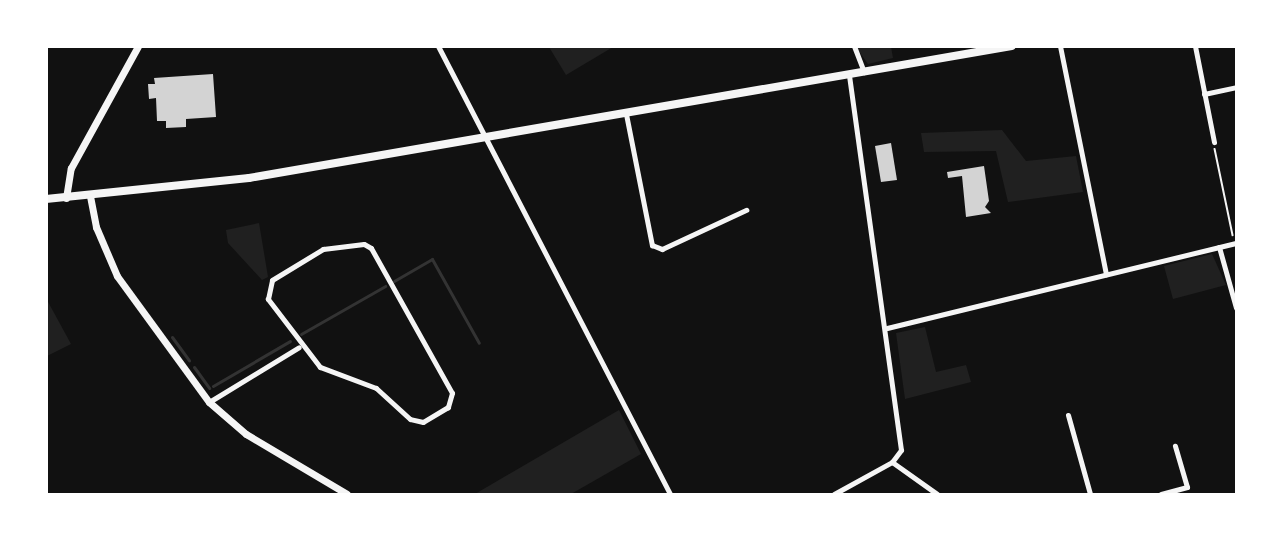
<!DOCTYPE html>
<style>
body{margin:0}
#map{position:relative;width:1283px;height:541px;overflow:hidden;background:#111;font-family:"Open Sans",sans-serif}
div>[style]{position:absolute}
.green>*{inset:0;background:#202020}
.stream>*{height:3px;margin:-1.5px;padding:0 1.5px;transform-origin:1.5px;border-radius:1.5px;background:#333}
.building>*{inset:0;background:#d3d3d3}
.path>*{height:1.5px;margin:-0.75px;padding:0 0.75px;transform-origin:0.75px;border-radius:0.75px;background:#f5f5f5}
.minor>*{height:5px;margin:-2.5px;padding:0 2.5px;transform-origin:2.5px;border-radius:2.5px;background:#f5f5f5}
.tertiary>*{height:7px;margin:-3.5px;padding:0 3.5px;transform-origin:3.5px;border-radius:3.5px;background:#f5f5f5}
.secondary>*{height:8px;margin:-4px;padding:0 4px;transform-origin:4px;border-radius:4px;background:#f5f5f5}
span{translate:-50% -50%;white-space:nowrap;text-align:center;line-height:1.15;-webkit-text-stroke:4.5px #fff;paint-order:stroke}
.frame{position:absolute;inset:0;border:48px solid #fff;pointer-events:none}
</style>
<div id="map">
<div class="green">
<div style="clip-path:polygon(549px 47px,613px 47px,566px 75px)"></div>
<div style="clip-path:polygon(856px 47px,891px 47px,893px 58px,868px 64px)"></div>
<div style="clip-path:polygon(1002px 130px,1026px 161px,1076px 156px,1083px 192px,1008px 202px,996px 151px,924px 152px,921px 133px)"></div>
<div style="clip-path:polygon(259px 223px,268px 277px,262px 280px,228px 243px,226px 230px)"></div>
<div style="clip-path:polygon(1212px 254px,1226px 285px,1173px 299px,1164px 266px)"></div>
<div style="clip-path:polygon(47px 300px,71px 344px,47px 356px,46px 356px)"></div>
<div style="clip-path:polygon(925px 327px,936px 372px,966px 365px,971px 382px,905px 399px,896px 333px)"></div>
<div style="clip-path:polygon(619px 410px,641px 454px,571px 494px,475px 494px)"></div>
</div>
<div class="stream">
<div style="left:394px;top:281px;width:44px;rotate:-30.1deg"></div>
<div style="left:432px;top:259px;width:96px;rotate:60.8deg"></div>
<div style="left:301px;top:334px;width:97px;rotate:-29.7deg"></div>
<div style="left:172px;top:337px;width:29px;rotate:54deg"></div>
<div style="left:194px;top:367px;width:26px;rotate:54deg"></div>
<div style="left:213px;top:386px;width:89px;rotate:-30.3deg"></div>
</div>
<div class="building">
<div style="clip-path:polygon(213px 74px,216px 117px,186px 119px,186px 127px,166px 128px,166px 121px,157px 121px,156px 98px,149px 99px,148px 84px,155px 84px,154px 78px)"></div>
<div style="clip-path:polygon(891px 143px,897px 180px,881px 182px,875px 146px)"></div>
<div style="clip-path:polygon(984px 166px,989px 201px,985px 207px,991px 213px,966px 217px,962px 176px,948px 178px,947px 172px)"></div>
</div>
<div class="path">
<div style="left:1215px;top:149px;width:88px;rotate:78.2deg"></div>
</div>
<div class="minor">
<div style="left:438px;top:46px;width:505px;rotate:62.62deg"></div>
<div style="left:854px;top:46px;width:28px;rotate:69deg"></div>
<div style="left:1060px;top:46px;width:233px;rotate:78.6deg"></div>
<div style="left:1195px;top:46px;width:98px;rotate:78.8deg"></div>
<div style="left:1204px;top:94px;width:33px;rotate:-12deg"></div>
<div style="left:626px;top:114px;width:134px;rotate:78.8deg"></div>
<div style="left:652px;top:245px;width:11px;rotate:22deg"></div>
<div style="left:662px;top:249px;width:93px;rotate:-24.9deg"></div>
<div style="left:364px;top:244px;width:8px;rotate:30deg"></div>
<div style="left:371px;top:248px;width:166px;rotate:60.8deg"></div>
<div style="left:452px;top:393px;width:15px;rotate:106deg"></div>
<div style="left:448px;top:407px;width:29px;rotate:149deg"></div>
<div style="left:423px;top:422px;width:13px;rotate:-167deg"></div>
<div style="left:410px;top:419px;width:46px;rotate:-137.6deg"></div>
<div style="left:376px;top:388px;width:60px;rotate:-159.4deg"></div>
<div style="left:320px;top:367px;width:86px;rotate:-127.4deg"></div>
<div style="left:268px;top:299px;width:19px;rotate:-78deg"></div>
<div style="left:272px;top:280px;width:60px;rotate:-31.3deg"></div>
<div style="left:323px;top:249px;width:41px;rotate:-7deg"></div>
<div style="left:1219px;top:247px;width:63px;rotate:74.4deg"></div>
<div style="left:887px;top:328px;width:359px;rotate:-13.7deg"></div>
<div style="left:209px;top:402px;width:105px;rotate:-31.4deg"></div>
<div style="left:1068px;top:415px;width:82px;rotate:74.4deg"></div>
<div style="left:892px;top:462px;width:55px;rotate:35.4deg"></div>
<div style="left:834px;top:494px;width:66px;rotate:-28.9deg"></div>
<div style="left:892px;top:462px;width:15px;rotate:-53deg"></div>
<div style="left:901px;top:450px;width:379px;rotate:-97.9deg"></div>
<div style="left:1161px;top:494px;width:27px;rotate:-15deg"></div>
<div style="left:1187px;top:487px;width:43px;rotate:-106.3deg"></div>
</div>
<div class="tertiary">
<div style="left:90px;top:196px;width:32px;rotate:79deg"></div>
<div style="left:96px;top:227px;width:53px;rotate:66.8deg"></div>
<div style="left:117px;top:276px;width:156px;rotate:53.9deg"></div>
<div style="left:209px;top:402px;width:49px;rotate:40.9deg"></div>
<div style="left:246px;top:434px;width:117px;rotate:30.7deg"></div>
<div style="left:66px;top:198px;width:30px;rotate:-81deg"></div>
<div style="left:71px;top:168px;width:139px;rotate:-61.2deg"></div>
</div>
<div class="secondary">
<div style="left:46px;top:199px;width:204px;rotate:-5.9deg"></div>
<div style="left:249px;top:178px;width:774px;rotate:-9.82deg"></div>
</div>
<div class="frame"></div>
</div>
